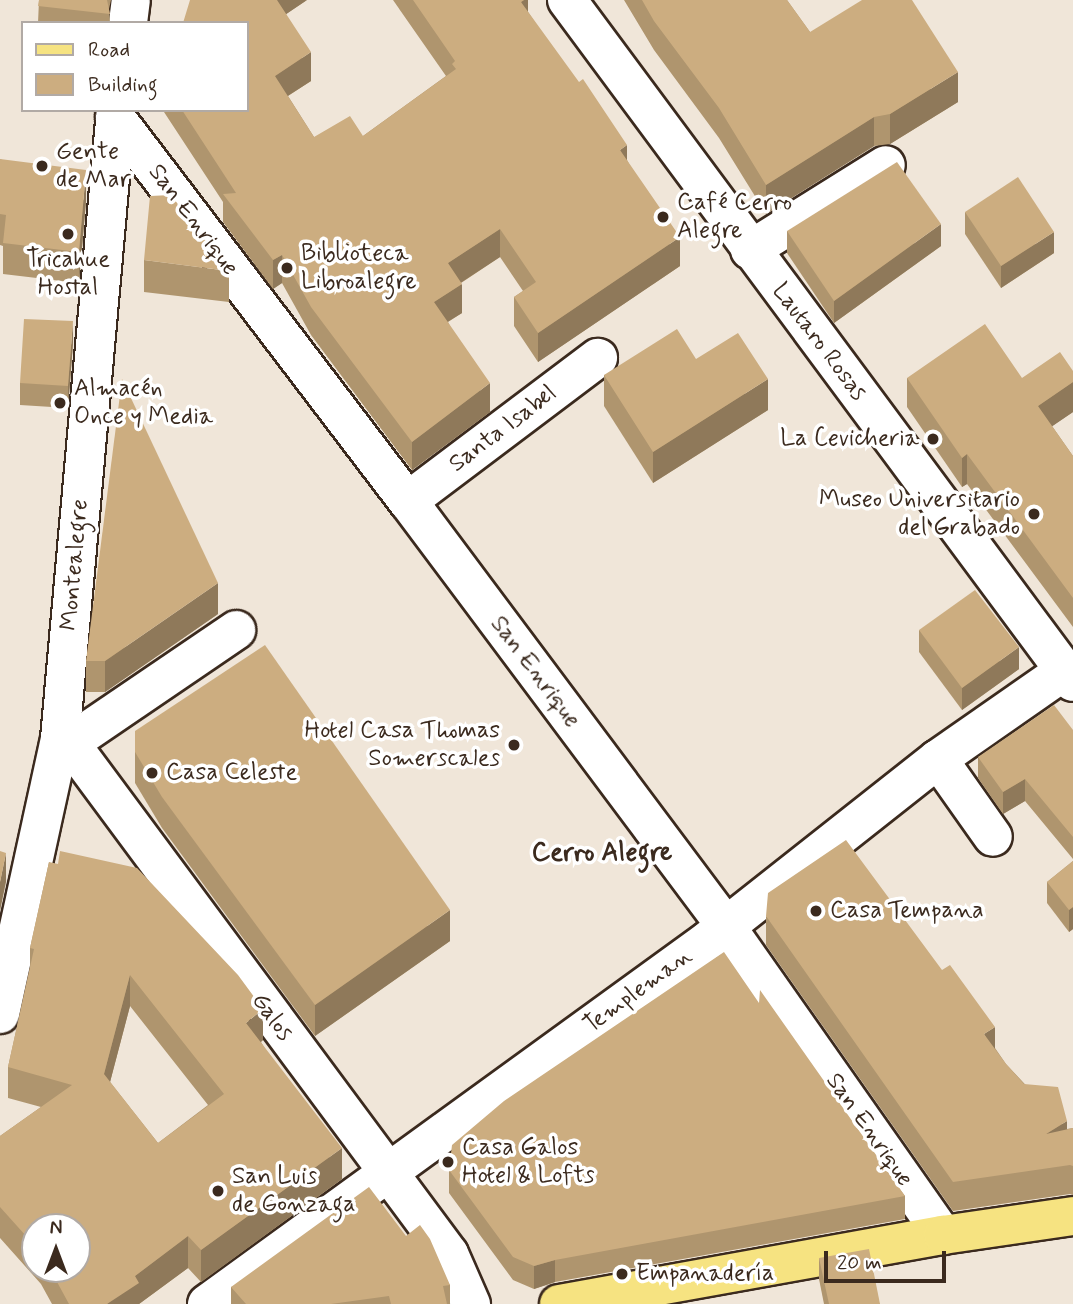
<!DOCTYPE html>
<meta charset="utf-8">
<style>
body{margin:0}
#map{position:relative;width:1073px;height:1304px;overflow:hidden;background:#f0e6d9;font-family:Mynerve,sans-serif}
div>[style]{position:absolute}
.roads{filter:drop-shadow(2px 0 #3b2a1e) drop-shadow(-2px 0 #3b2a1e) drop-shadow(0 2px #3b2a1e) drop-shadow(0 -2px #3b2a1e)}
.minor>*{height:38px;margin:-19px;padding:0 19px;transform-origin:19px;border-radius:19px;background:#fff}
.major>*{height:38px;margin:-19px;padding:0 19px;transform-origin:19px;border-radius:19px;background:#f6e381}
.wall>*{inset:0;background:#af956e}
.shaded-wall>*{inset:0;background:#8f795a}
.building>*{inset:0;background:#ccad80}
.dots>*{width:19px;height:19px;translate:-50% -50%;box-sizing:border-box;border:4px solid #fff;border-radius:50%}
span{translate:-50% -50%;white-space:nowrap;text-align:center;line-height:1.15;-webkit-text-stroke:7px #fff;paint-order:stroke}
.poi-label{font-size:24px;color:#3b2a1e}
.left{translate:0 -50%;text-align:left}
.right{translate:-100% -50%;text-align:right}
.street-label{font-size:24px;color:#3b2a1e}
.neighbourhood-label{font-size:26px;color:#3b2a1e;font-weight:700}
.legend{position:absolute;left:21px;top:21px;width:228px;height:91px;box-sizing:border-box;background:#fff;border:2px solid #b1aaa5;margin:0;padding:9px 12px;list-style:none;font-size:21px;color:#3b2a1e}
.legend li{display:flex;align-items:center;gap:14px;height:35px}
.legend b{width:35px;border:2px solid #b1aaa5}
.north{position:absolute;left:21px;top:1213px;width:70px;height:70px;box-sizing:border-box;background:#fff;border:2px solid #b1aaa5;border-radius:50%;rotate:0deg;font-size:19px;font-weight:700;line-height:28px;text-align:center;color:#3b2a1e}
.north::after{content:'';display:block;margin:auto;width:24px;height:32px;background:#3b2a1e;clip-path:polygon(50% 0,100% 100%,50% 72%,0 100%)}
.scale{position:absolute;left:824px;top:1251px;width:122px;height:32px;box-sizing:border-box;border:4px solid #3b2a1e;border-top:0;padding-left:9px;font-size:21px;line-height:24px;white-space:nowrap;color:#3b2a1e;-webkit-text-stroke:5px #fff;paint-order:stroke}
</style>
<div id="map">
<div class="roads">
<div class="minor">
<div style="left:567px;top:0;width:849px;rotate:53.43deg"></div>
<div style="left:128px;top:23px;width:23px;rotate:-83deg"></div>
<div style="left:115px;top:117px;width:483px;rotate:52.7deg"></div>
<div style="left:408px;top:501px;width:529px;rotate:53.22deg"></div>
<div style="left:725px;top:925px;width:379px;rotate:54.9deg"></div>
<div style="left:750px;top:250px;width:160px;rotate:-32deg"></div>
<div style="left:408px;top:501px;width:238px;rotate:-37deg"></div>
<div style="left:60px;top:739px;width:11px;rotate:22deg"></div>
<div style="left:70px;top:743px;width:636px;rotate:53.44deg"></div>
<div style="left:449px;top:1254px;width:55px;rotate:66.3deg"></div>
<div style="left:70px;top:743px;width:201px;rotate:-34.2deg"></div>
<div style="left:938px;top:759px;width:95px;rotate:54.8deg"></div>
<div style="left:0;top:1014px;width:281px;rotate:-77.7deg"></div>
<div style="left:60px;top:739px;width:631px;rotate:-84.91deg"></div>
<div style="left:207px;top:1304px;width:621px;rotate:-35.97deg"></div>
<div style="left:710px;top:939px;width:290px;rotate:-38.3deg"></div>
<div style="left:938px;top:759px;width:154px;rotate:-34.9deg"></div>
</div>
<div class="major">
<div style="left:559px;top:1304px;width:390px;rotate:-10.2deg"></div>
<div style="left:943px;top:1235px;width:131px;rotate:-8.3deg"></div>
</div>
</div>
<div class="wall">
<div style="clip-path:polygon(39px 0,111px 0,109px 9px,110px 23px,38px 23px)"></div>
<div style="clip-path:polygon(307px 0,286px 14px,311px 81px,288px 96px,314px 137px,363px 136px,446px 76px,393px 0,528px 0,528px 12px,627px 160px,680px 266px,538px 362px,514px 326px,514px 297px,523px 291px,500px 257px,461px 283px,462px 313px,448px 322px,490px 412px,412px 470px,311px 335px,282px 283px,273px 289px,223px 222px,223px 202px,164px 112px,164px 110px,247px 110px,247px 23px)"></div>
<div style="clip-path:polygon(624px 0,787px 0,810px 32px,958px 102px,890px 144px,874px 146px,766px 214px,719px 138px,654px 50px)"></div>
<div style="clip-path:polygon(0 159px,86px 201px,79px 283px,3px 274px,3px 246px,0 245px)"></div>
<div style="clip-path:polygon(965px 212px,1054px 253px,1001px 288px,965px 234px)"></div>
<div style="clip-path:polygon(787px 231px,941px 246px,834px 323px,787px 253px)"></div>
<div style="clip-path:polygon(144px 260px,229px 271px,229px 302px,144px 292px)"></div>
<div style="clip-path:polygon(73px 343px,68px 408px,20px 405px,20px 383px)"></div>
<div style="clip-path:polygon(696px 359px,768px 410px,653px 483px,604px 406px,604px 375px)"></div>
<div style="clip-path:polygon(1073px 371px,1073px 412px,1052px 426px,1073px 456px,1073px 627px,967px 484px,962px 487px,907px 407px,907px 378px,1022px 378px)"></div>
<div style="clip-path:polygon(218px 614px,105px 692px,86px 692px,86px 661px)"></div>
<div style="clip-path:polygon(919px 630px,1019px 669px,962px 710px,919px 652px)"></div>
<div style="clip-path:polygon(1073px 730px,1073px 859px,1025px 801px,1003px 814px,978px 778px,978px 757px)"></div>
<div style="clip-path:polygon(135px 731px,450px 941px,315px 1036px,162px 828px,135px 783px)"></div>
<div style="clip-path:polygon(1073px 861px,1073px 929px,1069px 932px,1047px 903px,1047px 882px)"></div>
<div style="clip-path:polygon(evenodd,49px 862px,263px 1040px,261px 1042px,342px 1179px,201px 1282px,188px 1268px,139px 1304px,52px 1304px,41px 1284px,0 1238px,0 1136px,41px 1107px,8px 1098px,8px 1067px,30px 968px,30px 948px,49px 862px,130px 1006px,208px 1105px,158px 1143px,110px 1082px,130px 1006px,49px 862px,35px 1227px,77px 1269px,35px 1269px,35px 1227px)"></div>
<div style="clip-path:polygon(766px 916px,995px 1048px,1006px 1064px,1067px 1129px,1073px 1128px,1073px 1195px,1070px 1194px,953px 1211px,766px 945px)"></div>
<div style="clip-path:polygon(759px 1003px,905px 1196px,905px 1219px,555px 1282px,534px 1289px,513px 1280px,449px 1193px,449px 1170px)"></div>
<div style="clip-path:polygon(406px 1236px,450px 1285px,450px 1304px,231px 1304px,231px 1287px)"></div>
<div style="clip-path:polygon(819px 1258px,880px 1304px,824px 1304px,819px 1279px)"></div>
</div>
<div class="shaded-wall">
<div style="clip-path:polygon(273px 0,307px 0,273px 23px)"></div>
<div style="clip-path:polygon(524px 0,528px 0,528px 25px,521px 2px)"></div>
<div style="clip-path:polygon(311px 52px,311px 81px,275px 104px,275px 76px)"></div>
<div style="clip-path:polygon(958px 72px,958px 102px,890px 144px,890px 114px)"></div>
<div style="clip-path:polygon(874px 117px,874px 146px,766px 214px,766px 185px)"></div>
<div style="clip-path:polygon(627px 145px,627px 174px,620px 150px)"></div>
<div style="clip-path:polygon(86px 170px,86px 201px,79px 283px,79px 252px)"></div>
<div style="clip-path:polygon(941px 224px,941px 246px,834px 323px,834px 301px)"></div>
<div style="clip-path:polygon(500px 229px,500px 257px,448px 291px,448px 263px)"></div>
<div style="clip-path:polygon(1054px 232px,1054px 253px,1001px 288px,1001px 266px)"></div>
<div style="clip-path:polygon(680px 237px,680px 266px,538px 362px,538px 333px)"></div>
<div style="clip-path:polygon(282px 255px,282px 283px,273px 289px,273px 260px)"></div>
<div style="clip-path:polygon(462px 284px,462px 313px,434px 330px,434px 302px)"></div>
<div style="clip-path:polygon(73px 321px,73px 343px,68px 408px,68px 386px)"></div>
<div style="clip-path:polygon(768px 379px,768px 410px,653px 483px,653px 452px)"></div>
<div style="clip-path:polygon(1073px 382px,1073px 412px,1038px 436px,1038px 406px)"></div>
<div style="clip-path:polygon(490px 383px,490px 412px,412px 470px,412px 442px)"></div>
<div style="clip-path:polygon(967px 454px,967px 484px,962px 487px,962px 458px)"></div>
<div style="clip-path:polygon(218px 583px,218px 614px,105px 692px,105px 661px)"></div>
<div style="clip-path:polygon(1019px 647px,1019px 669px,962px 710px,962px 688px)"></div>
<div style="clip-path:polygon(1025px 779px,1025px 801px,1003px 814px,1003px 792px)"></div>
<div style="clip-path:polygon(6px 853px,6px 882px,0 911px,0 882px)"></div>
<div style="clip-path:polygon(1073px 907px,1073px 929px,1069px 932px,1069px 910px)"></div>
<div style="clip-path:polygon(450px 910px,450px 941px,315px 1036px,315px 1005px)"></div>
<div style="clip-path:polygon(130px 975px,130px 1006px,104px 1105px,104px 1074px)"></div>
<div style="clip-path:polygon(263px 1009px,263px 1040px,246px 1054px,246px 1023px)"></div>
<div style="clip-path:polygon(995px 1027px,995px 1057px,984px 1034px)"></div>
<div style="clip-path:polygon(1067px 1121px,1067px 1150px,1046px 1134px)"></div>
<div style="clip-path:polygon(342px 1148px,342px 1179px,201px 1282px,201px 1250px)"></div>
<div style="clip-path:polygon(188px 1236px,188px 1268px,139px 1304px,107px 1304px,135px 1276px)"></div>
<div style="clip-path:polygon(555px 1260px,555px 1282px,534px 1289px,534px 1266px)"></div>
</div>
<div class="building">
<div style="clip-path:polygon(39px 0,107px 0,110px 14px,38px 6px)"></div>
<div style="clip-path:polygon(190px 0,277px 0,311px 52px,275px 76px,314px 137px,350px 116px,363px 136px,456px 69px,452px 64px,455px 61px,413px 0,524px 0,521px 2px,579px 82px,583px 79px,627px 145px,620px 150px,680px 237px,538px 333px,514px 297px,536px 282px,500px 229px,448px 263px,462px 284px,434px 302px,490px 383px,412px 442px,311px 307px,282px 255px,273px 260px,223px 194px,236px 193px,182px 110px,247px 110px,247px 23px,183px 23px)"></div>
<div style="clip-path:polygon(642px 0,787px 0,810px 32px,862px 0,912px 0,958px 72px,890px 114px,874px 117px,766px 185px,719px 108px,654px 21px)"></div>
<div style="clip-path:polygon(0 159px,86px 170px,79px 252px,3px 243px,6px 215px,0 214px)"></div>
<div style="clip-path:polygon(897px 162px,941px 224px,834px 301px,787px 231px)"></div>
<div style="clip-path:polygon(1018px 177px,1054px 232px,1001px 266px,965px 212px)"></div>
<div style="clip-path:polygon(171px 195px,229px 271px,144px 260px,150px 196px)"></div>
<div style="clip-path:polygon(24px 319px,73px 321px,68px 386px,20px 383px)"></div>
<div style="clip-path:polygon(985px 324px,1022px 378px,1060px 352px,1073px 371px,1073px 382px,1038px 406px,1073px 456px,1073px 598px,967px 454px,962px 458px,907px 378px)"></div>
<div style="clip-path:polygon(677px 329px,696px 359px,738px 333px,768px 379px,653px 452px,604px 375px)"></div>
<div style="clip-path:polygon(122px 379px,218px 583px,105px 661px,86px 661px)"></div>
<div style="clip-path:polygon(975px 590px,1019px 647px,962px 688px,919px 630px)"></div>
<div style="clip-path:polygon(265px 645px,450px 910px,315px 1005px,162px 797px,135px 752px,135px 731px)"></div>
<div style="clip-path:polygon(1054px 705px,1073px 730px,1073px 837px,1025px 779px,1003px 792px,978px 757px)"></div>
<div style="clip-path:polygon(846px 840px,942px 970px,950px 965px,995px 1027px,984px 1034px,1006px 1064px,1024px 1084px,1058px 1087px,1067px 1121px,1046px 1134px,1073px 1128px,1073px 1166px,1070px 1165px,953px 1182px,766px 916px,768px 893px)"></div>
<div style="clip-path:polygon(0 851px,6px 853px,0 882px)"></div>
<div style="clip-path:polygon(evenodd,60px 851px,137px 868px,238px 975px,263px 1009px,246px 1023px,342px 1148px,201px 1250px,188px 1236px,135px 1276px,139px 1283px,107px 1304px,69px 1304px,50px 1269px,77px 1269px,77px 1227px,35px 1227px,35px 1246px,0 1207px,0 1136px,72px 1085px,8px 1067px,34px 949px,30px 948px,49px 862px,58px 864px,60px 851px,130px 975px,224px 1094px,158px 1143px,104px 1074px,130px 975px)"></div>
<div style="clip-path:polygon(1073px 861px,1073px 907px,1069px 910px,1047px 882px)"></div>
<div style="clip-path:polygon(724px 952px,759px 1003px,760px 990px,905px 1196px,555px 1260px,534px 1266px,513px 1257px,449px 1170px,452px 1145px,504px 1101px)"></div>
<div style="clip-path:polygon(369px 1187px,406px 1236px,420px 1225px,430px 1239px,450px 1285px,443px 1286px,447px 1304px,391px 1304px,389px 1296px,331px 1304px,246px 1304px,231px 1287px)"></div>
<div style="clip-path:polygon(869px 1249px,880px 1304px,829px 1304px,819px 1258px)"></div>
</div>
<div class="dots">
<div style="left:42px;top:166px;background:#3b2a1e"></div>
<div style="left:663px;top:217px;background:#3b2a1e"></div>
<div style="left:68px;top:234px;background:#3b2a1e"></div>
<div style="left:287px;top:268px;background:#3b2a1e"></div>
<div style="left:60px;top:403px;background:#3b2a1e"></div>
<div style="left:933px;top:439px;background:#3b2a1e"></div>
<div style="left:1034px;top:514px;background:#3b2a1e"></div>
<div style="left:514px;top:745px;background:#3b2a1e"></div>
<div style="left:152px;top:773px;background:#3b2a1e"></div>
<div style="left:816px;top:911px;background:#3b2a1e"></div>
<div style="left:448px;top:1162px;background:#3b2a1e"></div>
<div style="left:218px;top:1191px;background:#3b2a1e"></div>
<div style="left:622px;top:1274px;background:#3b2a1e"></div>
</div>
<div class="poi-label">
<span class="left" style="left:56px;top:166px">Gente<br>de Mar</span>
<span class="left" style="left:677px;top:217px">Café Cerro<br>Alegre</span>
<span class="left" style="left:301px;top:268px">Biblioteca<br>Libroalegre</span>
<span style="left:68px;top:274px">Tricahue<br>Hostal</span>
<span class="left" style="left:74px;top:403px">Almacén<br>Once y Media</span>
<span class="right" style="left:919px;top:439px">La Cevicheria</span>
<span class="right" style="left:1020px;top:514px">Museo Universitario<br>del Grabado</span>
<span class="right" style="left:500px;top:745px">Hotel Casa Thomas<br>Somerscales</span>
<span class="left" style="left:166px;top:773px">Casa Celeste</span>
<span class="left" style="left:830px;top:911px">Casa Tempana</span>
<span class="left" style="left:462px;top:1162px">Casa Galos<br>Hotel &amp; Lofts</span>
<span class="left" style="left:232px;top:1191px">San Luis<br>de Gonzaga</span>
<span class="left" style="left:636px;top:1274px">Empanadería</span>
</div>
<div class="street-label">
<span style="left:193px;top:220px;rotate:53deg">San Enrique</span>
<span style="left:819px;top:342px;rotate:53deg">Lautaro Rosas</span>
<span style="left:503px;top:429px;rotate:-37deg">Santa Isabel</span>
<span style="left:75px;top:565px;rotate:-85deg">Montealegre</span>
<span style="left:535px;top:672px;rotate:53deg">San Enrique</span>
<span style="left:638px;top:991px;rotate:-36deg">Templeman</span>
<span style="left:272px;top:1017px;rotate:54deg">Galos</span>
<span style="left:869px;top:1130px;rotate:55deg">San Enrique</span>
</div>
<div class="neighbourhood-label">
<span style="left:602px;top:854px">Cerro Alegre</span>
</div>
<ul class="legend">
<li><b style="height:9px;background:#f6e381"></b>Road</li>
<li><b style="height:19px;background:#ccad80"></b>Building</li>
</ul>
<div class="north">N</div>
<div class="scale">20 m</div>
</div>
